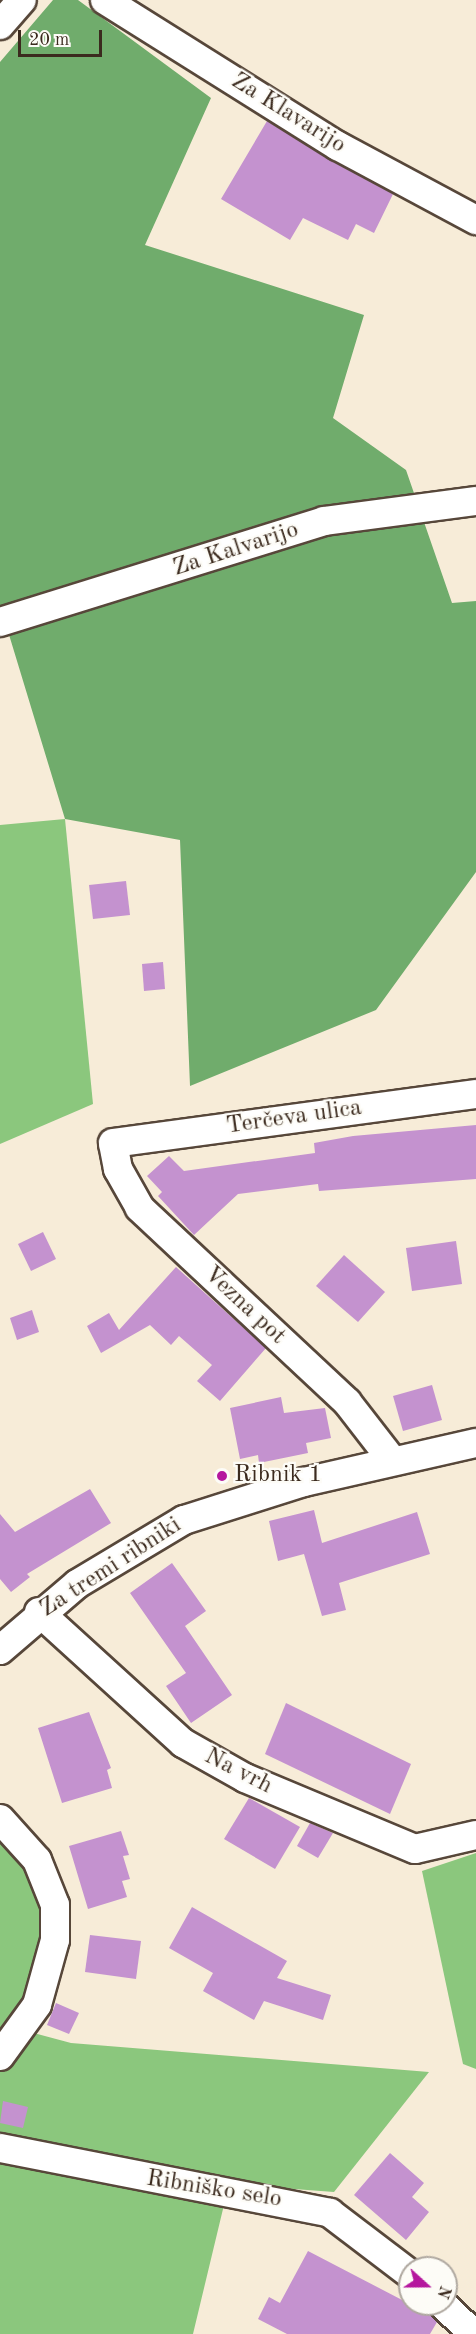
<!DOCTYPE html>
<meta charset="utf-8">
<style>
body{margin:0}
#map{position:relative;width:476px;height:2334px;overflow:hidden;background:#f7ecd8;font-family:"Old Standard TT",serif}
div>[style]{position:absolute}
.green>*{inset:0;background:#8bc77d}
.forest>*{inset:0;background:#70ac6c}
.building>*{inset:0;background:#c492cf}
.roads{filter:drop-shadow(2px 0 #57473a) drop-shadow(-2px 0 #57473a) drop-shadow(0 2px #57473a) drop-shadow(0 -2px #57473a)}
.street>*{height:28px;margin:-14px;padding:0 14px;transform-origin:14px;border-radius:14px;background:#fff}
.dots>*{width:16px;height:16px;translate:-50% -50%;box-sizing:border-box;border:3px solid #fdfcf7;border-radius:50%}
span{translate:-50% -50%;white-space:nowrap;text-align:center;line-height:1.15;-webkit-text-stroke:4.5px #fdfcf7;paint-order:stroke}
.street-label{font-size:24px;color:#3b2a1e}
.poi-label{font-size:24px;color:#3b2a1e}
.left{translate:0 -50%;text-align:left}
.north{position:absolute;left:398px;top:2256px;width:60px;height:60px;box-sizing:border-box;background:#fdfcf7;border:2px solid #afa8a0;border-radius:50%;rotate:111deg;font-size:16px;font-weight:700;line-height:24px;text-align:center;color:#3b2a1e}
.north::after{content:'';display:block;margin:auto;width:21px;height:27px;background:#b5179e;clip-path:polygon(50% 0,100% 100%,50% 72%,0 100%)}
.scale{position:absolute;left:18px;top:30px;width:84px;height:27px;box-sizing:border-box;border:3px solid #3b2a1e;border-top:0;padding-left:8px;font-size:18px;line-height:21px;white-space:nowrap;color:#3b2a1e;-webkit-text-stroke:4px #fdfcf7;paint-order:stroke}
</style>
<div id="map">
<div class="green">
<div style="clip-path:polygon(65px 819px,93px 1104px,0 1144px,0 825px)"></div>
<div style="clip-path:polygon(0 1839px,22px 1858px,41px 1890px,43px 1942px,15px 2028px,71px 2043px,429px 2072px,334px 2192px,229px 2184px,193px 2334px,0 2334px)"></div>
<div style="clip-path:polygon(476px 1853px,476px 2069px,463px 2064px,422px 1871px)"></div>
</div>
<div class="forest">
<div style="clip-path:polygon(53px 0,78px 0,211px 98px,145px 245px,364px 315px,333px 418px,406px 470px,452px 603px,476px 601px,476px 872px,376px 1010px,190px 1086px,180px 840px,65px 819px,0 605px,0 62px)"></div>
</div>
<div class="building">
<div style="clip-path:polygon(267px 121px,393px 194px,374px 233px,356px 224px,348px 240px,303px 218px,290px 240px,221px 199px)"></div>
<div style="clip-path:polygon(126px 881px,130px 915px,93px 919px,89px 885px)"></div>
<div style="clip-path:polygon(163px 962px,165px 989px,144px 991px,142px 964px)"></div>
<div style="clip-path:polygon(476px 1125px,476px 1179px,319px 1191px,318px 1184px,238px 1194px,194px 1235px,158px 1196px,162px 1192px,147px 1176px,169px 1156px,184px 1171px,315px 1153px,314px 1143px,353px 1136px)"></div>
<div style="clip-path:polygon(43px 1232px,56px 1259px,31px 1271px,18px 1244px)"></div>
<div style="clip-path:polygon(456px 1241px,462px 1284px,412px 1291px,406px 1248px)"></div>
<div style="clip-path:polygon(344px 1255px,385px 1292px,358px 1322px,316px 1286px)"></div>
<div style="clip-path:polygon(176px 1267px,266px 1348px,220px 1401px,197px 1381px,212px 1365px,179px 1336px,171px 1345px,150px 1325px,101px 1353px,87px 1326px,109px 1313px,119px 1330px)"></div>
<div style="clip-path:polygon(32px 1310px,39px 1332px,17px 1340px,10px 1318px)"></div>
<div style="clip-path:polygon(432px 1385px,442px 1420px,403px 1431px,393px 1396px)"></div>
<div style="clip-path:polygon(281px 1397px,284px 1413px,325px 1408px,331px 1438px,306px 1443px,308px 1453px,259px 1463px,258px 1455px,240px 1459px,230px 1408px)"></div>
<div style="clip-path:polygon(90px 1489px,111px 1523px,27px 1574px,30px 1577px,11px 1592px,0 1579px,0 1514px,15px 1532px)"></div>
<div style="clip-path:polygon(314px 1510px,322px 1543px,417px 1512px,430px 1554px,339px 1583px,346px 1610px,322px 1616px,304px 1554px,278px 1561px,269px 1521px)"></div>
<div style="clip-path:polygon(172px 1563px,206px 1611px,185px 1626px,232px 1695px,191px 1723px,166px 1686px,186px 1673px,130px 1593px)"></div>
<div style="clip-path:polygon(286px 1703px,411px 1764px,390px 1814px,265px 1754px)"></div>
<div style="clip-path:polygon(89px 1712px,111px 1768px,107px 1770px,112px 1788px,62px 1803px,38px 1728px)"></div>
<div style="clip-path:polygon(249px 1798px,300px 1827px,275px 1869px,224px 1839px)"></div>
<div style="clip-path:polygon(310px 1823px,333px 1833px,318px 1858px,297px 1846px)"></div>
<div style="clip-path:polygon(121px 1831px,129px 1855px,123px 1856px,130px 1879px,122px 1881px,127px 1897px,88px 1909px,69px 1846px)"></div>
<div style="clip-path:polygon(192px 1907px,287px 1961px,277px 1978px,331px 1995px,323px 2020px,264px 2001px,254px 2020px,203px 1991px,213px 1973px,169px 1948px)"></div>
<div style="clip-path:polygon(90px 1935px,141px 1941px,136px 1979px,85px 1972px)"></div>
<div style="clip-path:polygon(56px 2003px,79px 2013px,69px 2034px,47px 2025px)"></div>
<div style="clip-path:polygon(3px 2101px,28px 2107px,23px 2128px,0 2123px)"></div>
<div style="clip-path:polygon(390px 2153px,424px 2183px,412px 2197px,429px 2212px,406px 2240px,354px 2195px)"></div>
<div style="clip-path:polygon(308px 2251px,429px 2314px,437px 2322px,430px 2334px,287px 2334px,258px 2319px,269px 2297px,280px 2303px)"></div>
</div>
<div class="roads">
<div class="street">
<div style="left:105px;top:0;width:275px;rotate:32.1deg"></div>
<div style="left:338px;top:146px;width:157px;rotate:28.2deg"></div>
<div style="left:0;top:25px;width:33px;rotate:-49deg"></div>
<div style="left:0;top:622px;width:339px;rotate:-17.3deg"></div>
<div style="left:324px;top:521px;width:153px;rotate:-7.5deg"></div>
<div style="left:392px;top:1460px;width:73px;rotate:-127.8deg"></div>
<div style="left:347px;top:1402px;width:284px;rotate:-136.9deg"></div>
<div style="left:140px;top:1208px;width:45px;rotate:-119.4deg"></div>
<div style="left:118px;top:1169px;width:26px;rotate:-101deg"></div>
<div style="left:113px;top:1143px;width:366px;rotate:-7.7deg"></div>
<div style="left:39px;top:1612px;width:195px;rotate:42.3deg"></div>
<div style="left:183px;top:1743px;width:71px;rotate:29.4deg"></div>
<div style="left:245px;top:1778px;width:184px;rotate:22.7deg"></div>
<div style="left:415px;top:1849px;width:63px;rotate:-12.9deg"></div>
<div style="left:0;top:1650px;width:101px;rotate:-40.6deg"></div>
<div style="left:77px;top:1584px;width:125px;rotate:-30.9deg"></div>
<div style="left:184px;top:1520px;width:126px;rotate:-17.6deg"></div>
<div style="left:304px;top:1482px;width:176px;rotate:-12.8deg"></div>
<div style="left:0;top:1819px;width:55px;rotate:47.9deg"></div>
<div style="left:37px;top:1860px;width:48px;rotate:68.2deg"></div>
<div style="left:55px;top:1905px;width:35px;rotate:90deg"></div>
<div style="left:55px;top:1940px;width:67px;rotate:105.5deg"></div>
<div style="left:37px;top:2005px;width:63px;rotate:126deg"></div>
<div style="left:0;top:2148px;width:336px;rotate:11.1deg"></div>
<div style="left:330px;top:2213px;width:101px;rotate:37.3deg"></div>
<div style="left:442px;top:2304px;width:44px;rotate:43.2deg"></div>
</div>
</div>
<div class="dots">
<div style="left:222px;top:1476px;background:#b5179e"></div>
</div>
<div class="street-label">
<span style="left:288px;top:114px;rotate:32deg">Za Klavarijo</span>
<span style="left:236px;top:550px;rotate:-18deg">Za Kalvarijo</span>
<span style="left:294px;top:1118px;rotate:-8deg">Terčeva ulica</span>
<span style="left:244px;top:1306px;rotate:43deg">Vezna pot</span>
<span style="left:111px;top:1568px;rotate:-33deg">Za tremi ribniki</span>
<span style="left:238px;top:1772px;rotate:27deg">Na vrh</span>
<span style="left:214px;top:2190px;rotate:9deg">Ribniško selo</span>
</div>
<div class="poi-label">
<span class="left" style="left:234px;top:1476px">Ribnik 1</span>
</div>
<div class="north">N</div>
<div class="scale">20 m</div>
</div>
